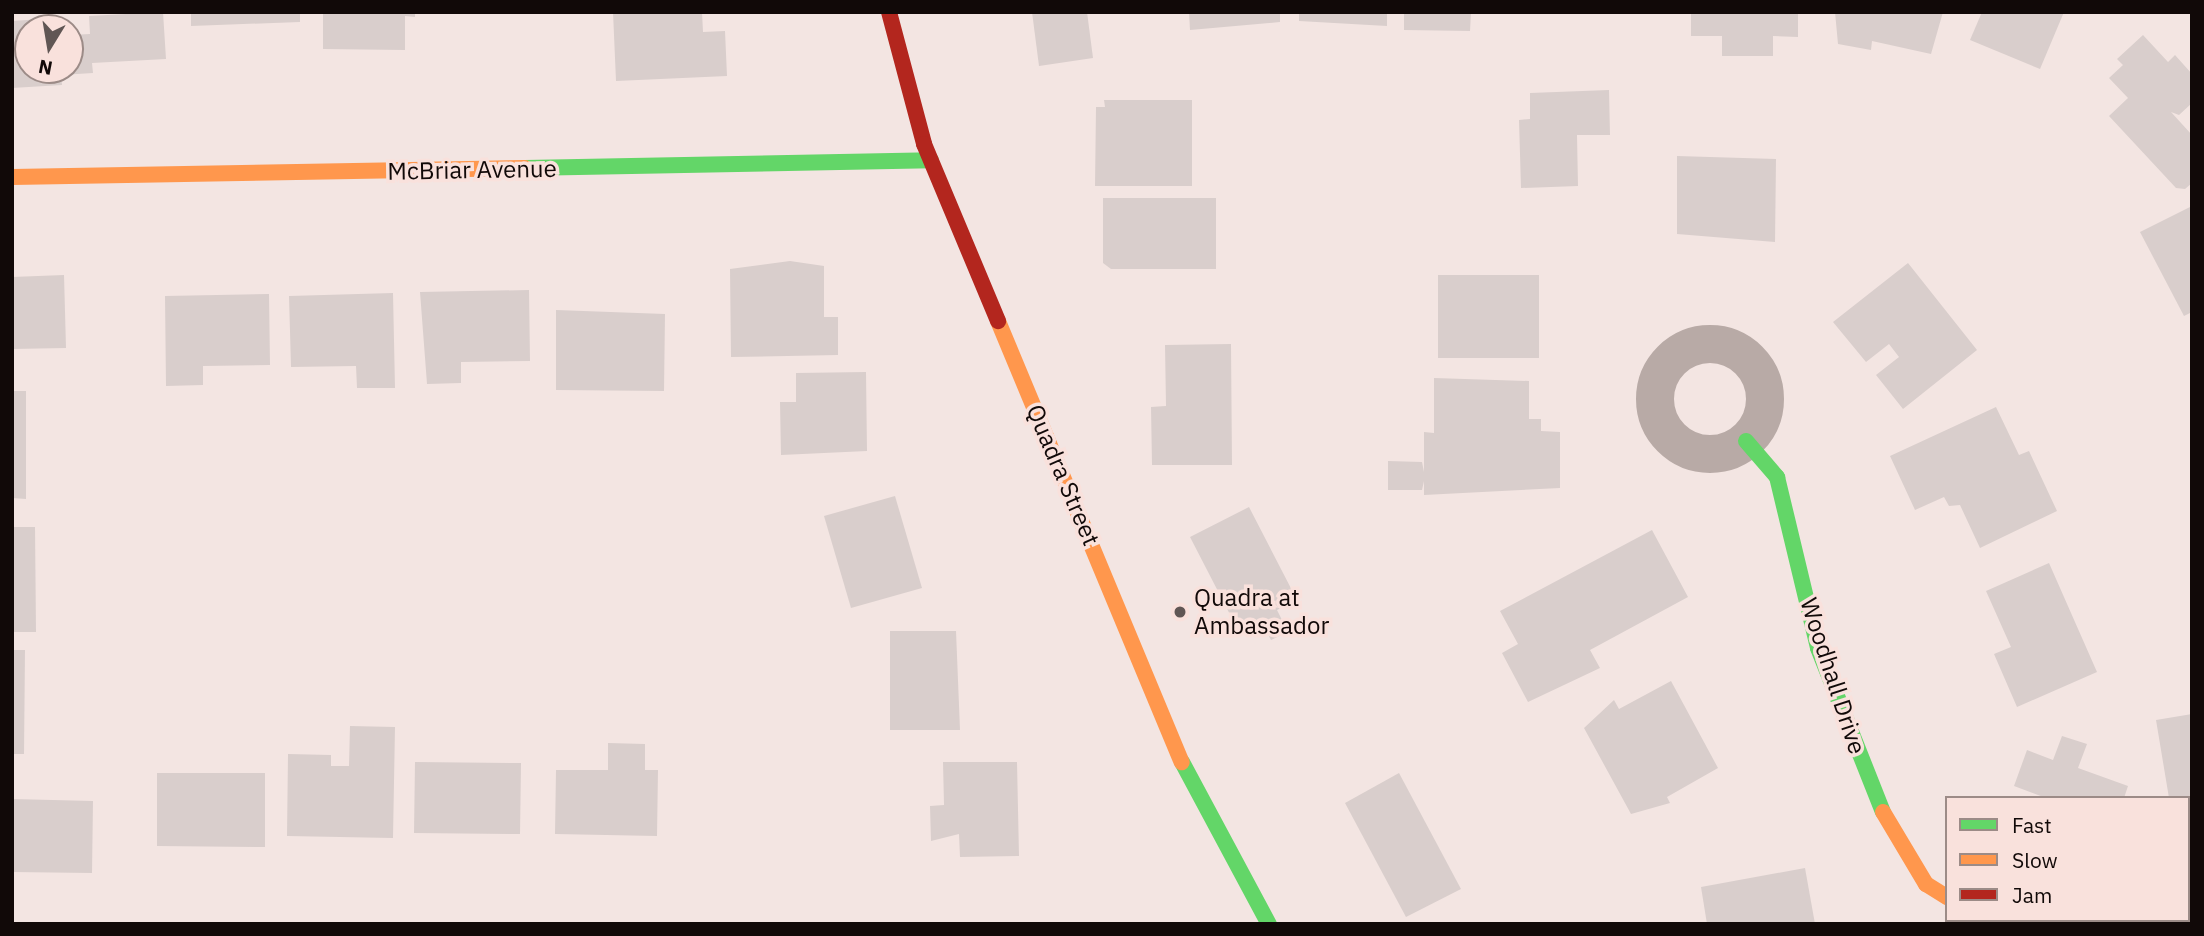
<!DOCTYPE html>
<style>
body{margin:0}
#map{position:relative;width:2204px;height:936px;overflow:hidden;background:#f3e5e2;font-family:"IBM Plex Sans",sans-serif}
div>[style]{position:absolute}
.building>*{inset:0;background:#d9cecc}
.street>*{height:38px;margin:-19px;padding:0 19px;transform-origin:19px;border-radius:19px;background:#b8aaa6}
.street>.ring{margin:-19px;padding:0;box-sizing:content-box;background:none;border:38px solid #b8aaa6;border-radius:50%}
.fast>*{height:16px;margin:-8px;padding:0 8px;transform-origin:8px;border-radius:8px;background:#63d668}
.slow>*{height:16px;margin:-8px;padding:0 8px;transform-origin:8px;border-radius:8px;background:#ff974d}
.jam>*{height:16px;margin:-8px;padding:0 8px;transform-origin:8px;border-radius:8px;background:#b3261e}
.dots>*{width:19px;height:19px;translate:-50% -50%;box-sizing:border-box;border:4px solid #f9e1dc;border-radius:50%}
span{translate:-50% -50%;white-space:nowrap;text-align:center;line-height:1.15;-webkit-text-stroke:7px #f9e1dc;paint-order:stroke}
.street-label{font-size:24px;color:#110908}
.poi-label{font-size:24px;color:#110908}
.left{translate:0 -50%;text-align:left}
.frame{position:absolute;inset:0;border:14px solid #110908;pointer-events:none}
.legend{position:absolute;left:1945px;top:796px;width:245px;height:126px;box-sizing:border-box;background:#f9e1dc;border:2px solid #9c8b87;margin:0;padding:9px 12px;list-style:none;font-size:21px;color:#110908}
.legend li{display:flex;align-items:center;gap:14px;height:35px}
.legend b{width:35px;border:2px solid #9c8b87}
.north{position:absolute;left:14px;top:14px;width:70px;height:70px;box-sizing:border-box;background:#f9e1dc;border:2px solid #9c8b87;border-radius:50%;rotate:191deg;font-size:19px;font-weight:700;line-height:28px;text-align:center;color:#110908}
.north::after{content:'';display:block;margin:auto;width:24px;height:32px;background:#605654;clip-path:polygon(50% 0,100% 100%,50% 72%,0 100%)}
</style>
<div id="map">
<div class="building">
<div style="clip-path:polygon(163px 12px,166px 59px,92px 63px,93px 73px,61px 75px,62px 85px,12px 88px,12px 21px,56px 18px,56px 28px,28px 28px,28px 70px,70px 70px,70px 35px,90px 34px,89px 16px)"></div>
<div style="clip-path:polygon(191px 12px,300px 12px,300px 22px,191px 26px)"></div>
<div style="clip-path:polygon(323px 12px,415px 12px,415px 17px,405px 16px,405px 50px,323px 49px)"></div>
<div style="clip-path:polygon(613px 12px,702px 12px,703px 32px,725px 31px,727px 76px,616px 81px)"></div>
<div style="clip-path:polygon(1032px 12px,1087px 12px,1093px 58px,1039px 66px)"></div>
<div style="clip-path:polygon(1189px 12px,1280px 12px,1280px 22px,1190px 30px)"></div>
<div style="clip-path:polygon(1299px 12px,1387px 12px,1387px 26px,1299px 21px)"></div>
<div style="clip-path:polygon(1404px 12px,1471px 12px,1470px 31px,1404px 30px)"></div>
<div style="clip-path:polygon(1691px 12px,1798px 12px,1798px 37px,1773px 36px,1773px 56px,1722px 56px,1722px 36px,1691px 36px)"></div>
<div style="clip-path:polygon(1835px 12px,1943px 12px,1931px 54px,1872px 41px,1871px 50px,1838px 44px)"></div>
<div style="clip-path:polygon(1982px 12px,2064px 12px,2040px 69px,1970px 40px)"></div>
<div style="clip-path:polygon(2143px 35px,2168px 62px,2175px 55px,2192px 74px,2192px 103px,2179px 115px,2171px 112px,2192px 135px,2192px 183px,2185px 189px,2176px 188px,2109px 116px,2128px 98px,2109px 78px,2123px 65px,2117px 59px)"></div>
<div style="clip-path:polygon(1609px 90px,1610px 135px,1577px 135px,1578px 186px,1521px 188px,1519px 120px,1530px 119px,1530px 93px)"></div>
<div style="clip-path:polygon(1104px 100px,1192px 100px,1192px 186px,1095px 186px,1096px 107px,1105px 107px)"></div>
<div style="clip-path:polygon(1677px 156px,1776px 159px,1775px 242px,1677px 234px)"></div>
<div style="clip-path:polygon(1103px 198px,1216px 198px,1216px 269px,1111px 269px,1103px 263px)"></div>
<div style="clip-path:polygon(2192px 206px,2192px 312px,2184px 316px,2140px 232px)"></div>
<div style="clip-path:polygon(790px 261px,824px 266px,824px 317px,838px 317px,838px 355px,731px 357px,730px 269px)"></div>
<div style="clip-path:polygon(1908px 263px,1977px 350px,1903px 409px,1876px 375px,1899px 357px,1889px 344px,1866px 362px,1833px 322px)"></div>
<div style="clip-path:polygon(64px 275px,66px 348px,12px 349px,12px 277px)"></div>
<div style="clip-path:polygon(1438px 275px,1539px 275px,1539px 358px,1438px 358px)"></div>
<div style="clip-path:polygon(529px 290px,530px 361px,461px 362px,461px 383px,427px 384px,420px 292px)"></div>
<div style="clip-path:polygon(393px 293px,395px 388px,357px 388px,356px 366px,291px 367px,289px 296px)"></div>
<div style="clip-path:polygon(269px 294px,270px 365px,203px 366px,203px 385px,166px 386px,165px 296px)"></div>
<div style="clip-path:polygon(556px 310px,665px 314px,664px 391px,556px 390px)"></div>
<div style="clip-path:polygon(1231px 344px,1232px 465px,1152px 465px,1151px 407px,1166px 406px,1165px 345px)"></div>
<div style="clip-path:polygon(866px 372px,867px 451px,781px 455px,780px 402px,796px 402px,796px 373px)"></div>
<div style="clip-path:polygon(1434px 378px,1529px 381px,1529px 419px,1541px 419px,1541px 431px,1560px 432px,1560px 488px,1424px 495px,1424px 481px,1422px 490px,1388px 490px,1388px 461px,1422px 462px,1424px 472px,1424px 432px,1434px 433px)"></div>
<div style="clip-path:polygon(12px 391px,26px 391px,26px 499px,12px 498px)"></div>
<div style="clip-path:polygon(1996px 407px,2019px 455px,2029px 451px,2057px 511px,1980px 548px,1960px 505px,1949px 506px,1944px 497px,1915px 510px,1890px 456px)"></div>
<div style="clip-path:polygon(895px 496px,922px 588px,851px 608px,824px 516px)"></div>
<div style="clip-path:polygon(1249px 507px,1297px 600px,1277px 610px,1288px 632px,1271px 640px,1260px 619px,1238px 630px,1190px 537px)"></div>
<div style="clip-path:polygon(12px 527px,35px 527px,36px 632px,12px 632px)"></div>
<div style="clip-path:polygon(1652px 530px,1688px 597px,1590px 650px,1600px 668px,1528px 702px,1502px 653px,1518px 644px,1500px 611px)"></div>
<div style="clip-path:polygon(2049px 563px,2097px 672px,2017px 707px,1994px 654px,2011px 647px,1986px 591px)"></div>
<div style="clip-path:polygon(890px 631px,956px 631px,960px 730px,890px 730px)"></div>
<div style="clip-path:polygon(12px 650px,25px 650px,24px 754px,12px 754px)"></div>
<div style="clip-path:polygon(1671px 681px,1718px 768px,1667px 797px,1670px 803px,1631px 814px,1584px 728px,1614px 700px,1619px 709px)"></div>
<div style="clip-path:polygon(2192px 714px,2192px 834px,2188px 834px,2188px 798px,2169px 798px,2156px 720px)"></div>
<div style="clip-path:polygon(350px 726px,395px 727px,393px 838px,287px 836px,288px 754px,331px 755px,331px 766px,349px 766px)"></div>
<div style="clip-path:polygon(2062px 736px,2087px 744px,2078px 768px,2128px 786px,2124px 798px,2046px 798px,2014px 786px,2027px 750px,2053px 760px)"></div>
<div style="clip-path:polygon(608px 743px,645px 744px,645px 770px,658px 770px,657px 836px,555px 834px,556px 770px,608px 770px)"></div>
<div style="clip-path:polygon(415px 762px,521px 763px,520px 834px,414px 833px)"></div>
<div style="clip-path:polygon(943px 762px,1017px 762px,1019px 856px,960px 857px,959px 834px,931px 841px,930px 806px,944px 805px)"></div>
<div style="clip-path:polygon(157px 773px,265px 773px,265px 847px,157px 846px)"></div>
<div style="clip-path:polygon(1399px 773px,1461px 889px,1406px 917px,1345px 803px)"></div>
<div style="clip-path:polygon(12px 799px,93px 801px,92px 873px,12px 872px)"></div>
<div style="clip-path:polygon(1805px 868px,1815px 924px,1707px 924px,1701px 887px)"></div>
</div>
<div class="street">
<div class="ring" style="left:1655px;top:344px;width:72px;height:72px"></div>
<div style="left:1982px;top:920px;width:6px;rotate:39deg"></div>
</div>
<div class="fast">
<div style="left:525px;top:168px;width:406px;rotate:-1.1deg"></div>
<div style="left:1746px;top:441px;width:48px;rotate:49.3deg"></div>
<div style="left:1777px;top:477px;width:176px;rotate:76.5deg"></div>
<div style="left:1818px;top:648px;width:176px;rotate:68.4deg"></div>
<div style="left:1182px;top:762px;width:184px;rotate:61.8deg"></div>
</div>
<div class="slow">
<div style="left:12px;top:177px;width:513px;rotate:-1.01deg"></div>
<div style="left:998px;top:321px;width:478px;rotate:67.4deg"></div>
<div style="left:1883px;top:812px;width:84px;rotate:59.2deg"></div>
<div style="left:1926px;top:884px;width:25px;rotate:32deg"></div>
</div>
<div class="jam">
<div style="left:889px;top:12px;width:137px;rotate:75.1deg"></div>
<div style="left:924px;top:144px;width:192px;rotate:67.3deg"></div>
</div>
<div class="dots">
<div style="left:1180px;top:612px;background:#605654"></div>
</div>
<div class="street-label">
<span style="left:472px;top:170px;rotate:-1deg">McBriar Avenue</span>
<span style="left:1063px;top:475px;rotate:67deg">Quadra Street</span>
<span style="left:1833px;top:676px;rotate:72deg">Woodhall Drive</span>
</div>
<div class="poi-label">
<span class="left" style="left:1194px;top:612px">Quadra at<br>Ambassador</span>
</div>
<div class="frame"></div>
<ul class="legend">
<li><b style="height:9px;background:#63d668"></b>Fast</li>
<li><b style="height:9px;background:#ff974d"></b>Slow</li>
<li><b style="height:9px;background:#b3261e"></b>Jam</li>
</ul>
<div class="north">N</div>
</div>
